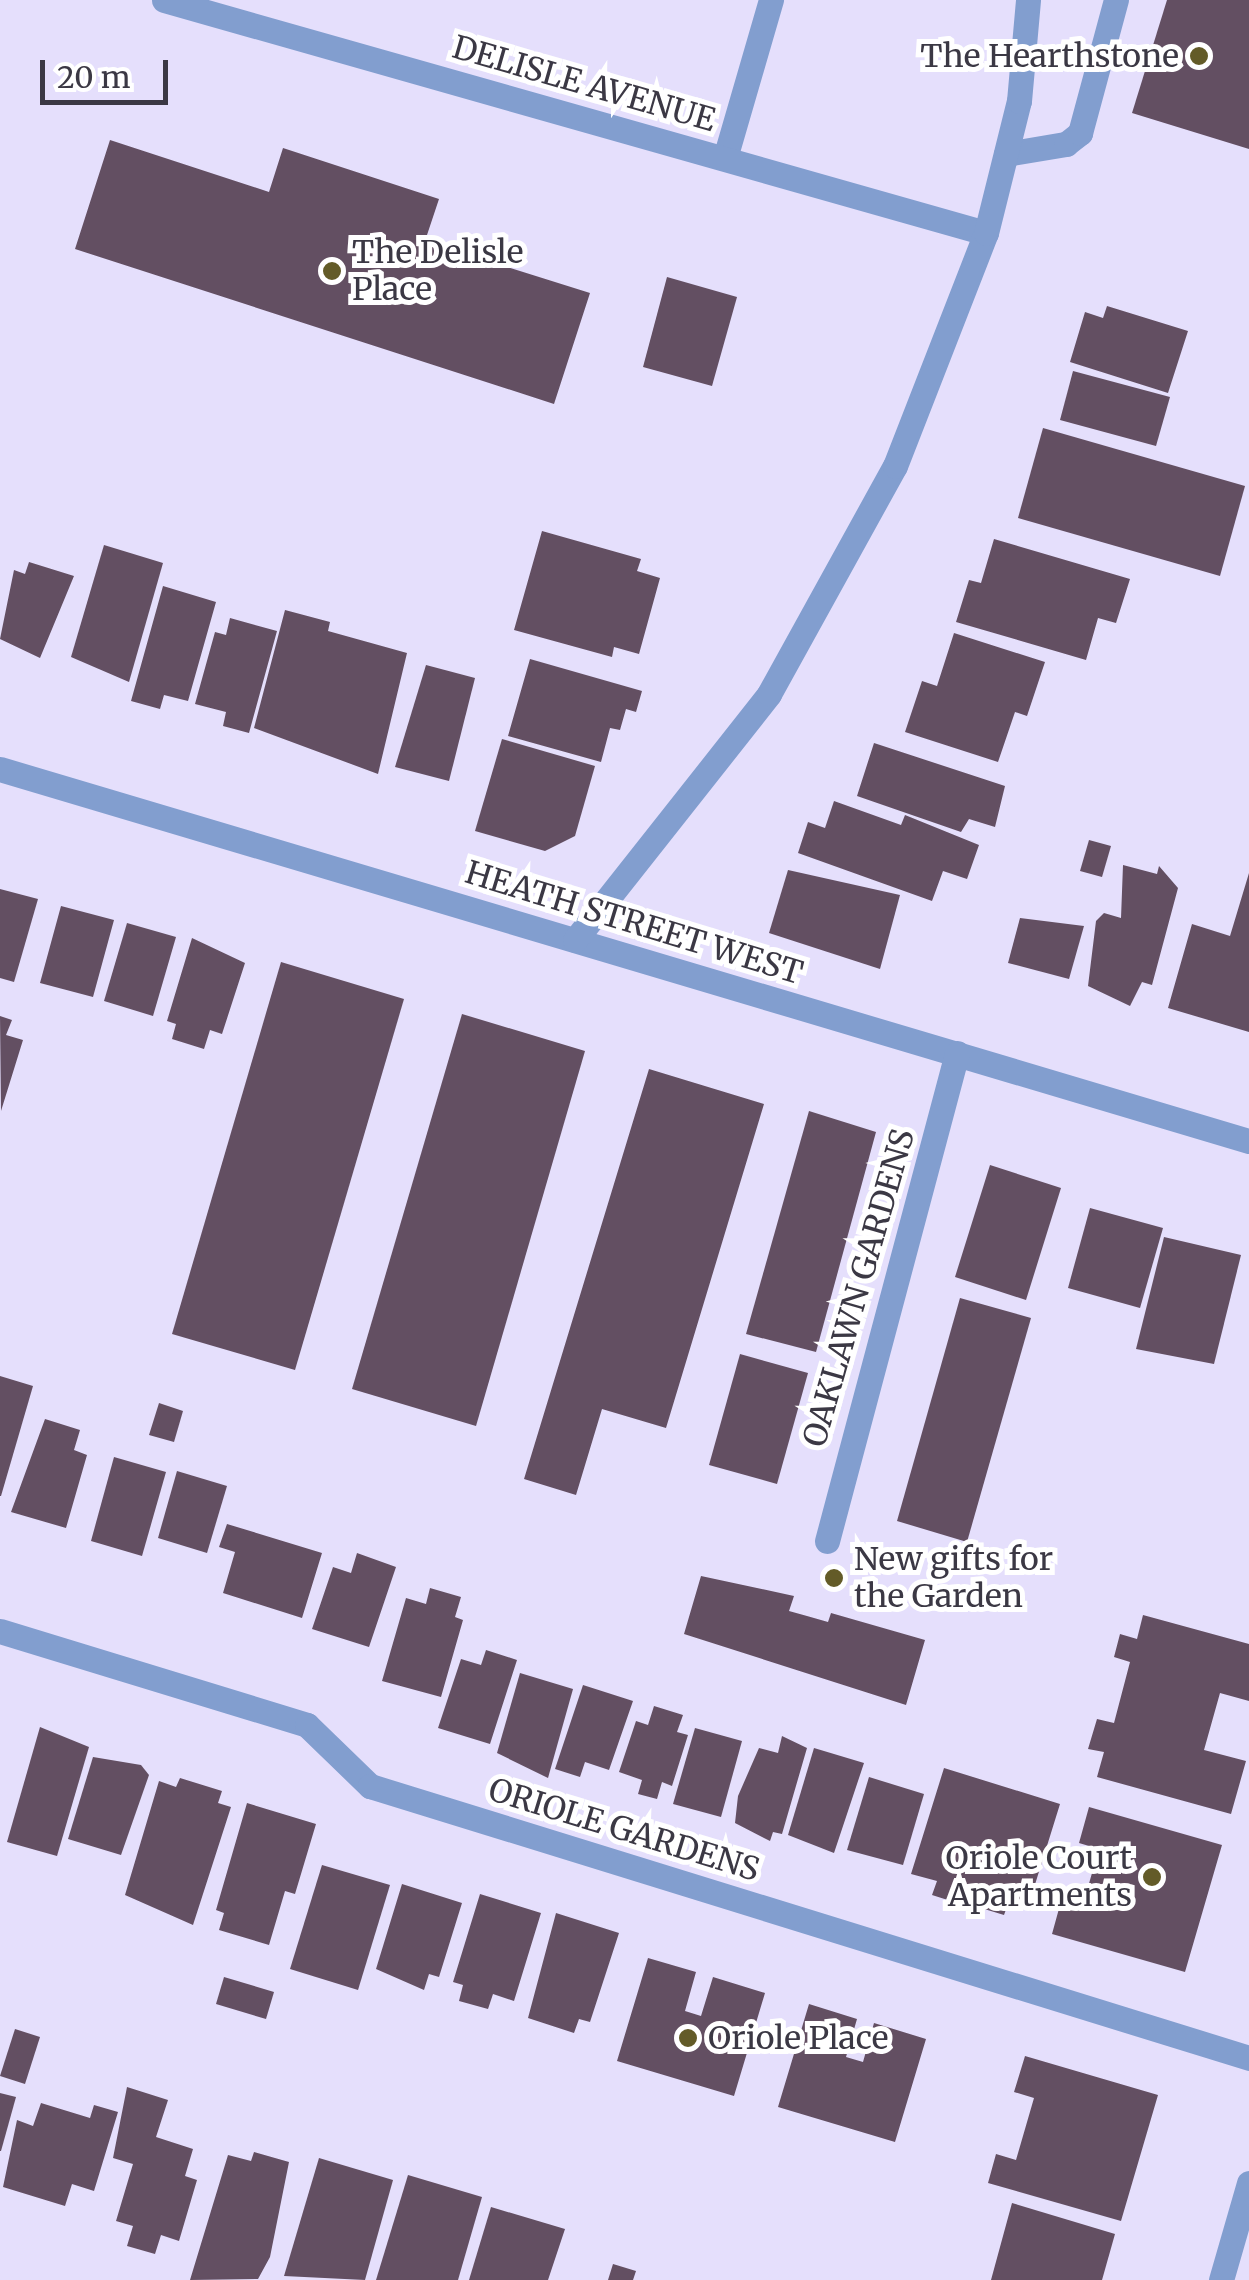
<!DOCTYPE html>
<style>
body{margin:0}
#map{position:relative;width:1249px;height:2280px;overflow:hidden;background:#e5dffc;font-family:Merriweather,serif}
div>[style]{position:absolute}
.building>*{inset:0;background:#634f62}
.service>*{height:25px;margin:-12.5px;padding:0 12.5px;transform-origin:12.5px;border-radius:12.5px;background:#829ecf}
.minor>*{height:25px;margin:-12.5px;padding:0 12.5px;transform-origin:12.5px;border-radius:12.5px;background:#829ecf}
.dots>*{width:28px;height:28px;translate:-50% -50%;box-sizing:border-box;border:5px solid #fff;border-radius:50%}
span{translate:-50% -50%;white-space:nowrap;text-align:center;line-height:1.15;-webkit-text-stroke:10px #fff;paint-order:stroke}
.poi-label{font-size:32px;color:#3b3844}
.right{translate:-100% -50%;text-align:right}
.left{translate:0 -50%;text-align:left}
.street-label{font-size:32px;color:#3b3844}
.scale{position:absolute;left:40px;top:60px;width:128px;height:45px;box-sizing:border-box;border:5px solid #3b3844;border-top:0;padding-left:12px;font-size:30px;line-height:35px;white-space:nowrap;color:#3b3844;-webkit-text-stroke:8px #fff;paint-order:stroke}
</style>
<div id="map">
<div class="building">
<div style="clip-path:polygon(1167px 0,1249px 0,1249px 149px,1132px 113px)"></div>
<div style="clip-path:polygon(110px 140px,269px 192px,283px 148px,439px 199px,425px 241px,590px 293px,554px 404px,75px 249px)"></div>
<div style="clip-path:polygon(667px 277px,737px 297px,712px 386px,643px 367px)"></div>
<div style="clip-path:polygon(1107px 306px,1188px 331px,1168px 393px,1070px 362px,1085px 312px,1103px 318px)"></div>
<div style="clip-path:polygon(1073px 371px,1170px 397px,1156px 446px,1060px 420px)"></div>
<div style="clip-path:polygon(1043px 428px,1245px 486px,1220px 576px,1018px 518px)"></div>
<div style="clip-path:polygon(542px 531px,641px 559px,637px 571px,660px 578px,639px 654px,614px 647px,612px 657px,514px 630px)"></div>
<div style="clip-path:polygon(994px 539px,1130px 579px,1116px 623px,1098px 618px,1086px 660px,956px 622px,969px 580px,981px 583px)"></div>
<div style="clip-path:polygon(104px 545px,163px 563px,129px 682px,71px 657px)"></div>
<div style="clip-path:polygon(29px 562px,74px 576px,40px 658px,0 639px,14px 570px,25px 574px)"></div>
<div style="clip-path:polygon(163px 586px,216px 602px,188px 701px,164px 695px,160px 709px,131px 701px)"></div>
<div style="clip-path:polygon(285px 610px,330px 622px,328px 631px,407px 653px,378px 774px,254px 728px)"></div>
<div style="clip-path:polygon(230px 618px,277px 631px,249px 733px,223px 726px,226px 712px,195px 704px,215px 632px,226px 635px)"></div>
<div style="clip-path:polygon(954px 633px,1045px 662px,1027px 716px,1015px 712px,998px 762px,905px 732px,922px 681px,937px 686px)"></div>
<div style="clip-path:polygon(530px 659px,642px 691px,636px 712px,626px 709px,620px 730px,610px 728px,601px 762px,508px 736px)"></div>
<div style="clip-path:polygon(426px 665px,475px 678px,449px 781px,395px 767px)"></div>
<div style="clip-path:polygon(502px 739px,595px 766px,575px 836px,545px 851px,475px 831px)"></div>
<div style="clip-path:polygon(874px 743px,1005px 786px,995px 827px,969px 819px,961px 832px,857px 796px)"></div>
<div style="clip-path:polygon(834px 801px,901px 825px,905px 815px,979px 845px,967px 879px,943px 871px,932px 901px,798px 853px,808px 822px,825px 828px)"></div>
<div style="clip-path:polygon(1089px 840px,1111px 846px,1102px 877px,1080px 871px)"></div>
<div style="clip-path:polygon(1123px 865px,1157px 874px,1159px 866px,1178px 888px,1152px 985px,1142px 982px,1130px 1006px,1088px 986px,1096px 921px,1104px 913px,1121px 918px)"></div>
<div style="clip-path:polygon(788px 870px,900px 895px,880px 969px,769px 933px)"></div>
<div style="clip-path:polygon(1249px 873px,1249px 1032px,1168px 1008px,1192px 924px,1230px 936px)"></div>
<div style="clip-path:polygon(0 889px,38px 899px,14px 982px,0 978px)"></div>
<div style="clip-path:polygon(61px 906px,114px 920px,93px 997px,40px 983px)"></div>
<div style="clip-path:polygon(1020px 918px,1084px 926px,1069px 979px,1008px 963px)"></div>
<div style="clip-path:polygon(127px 923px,176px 937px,153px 1016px,104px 1001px)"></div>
<div style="clip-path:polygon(192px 938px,245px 963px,222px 1034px,210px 1030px,204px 1049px,172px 1039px,176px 1024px,167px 1021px)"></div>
<div style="clip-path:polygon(281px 962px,404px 999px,295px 1370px,172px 1334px)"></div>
<div style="clip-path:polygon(462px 1014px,585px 1051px,476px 1426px,352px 1389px)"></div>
<div style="clip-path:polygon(0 1016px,12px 1020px,6px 1035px,23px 1040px,1px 1111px)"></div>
<div style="clip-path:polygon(649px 1069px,764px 1104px,666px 1428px,602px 1409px,576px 1495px,524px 1479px)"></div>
<div style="clip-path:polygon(809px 1111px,876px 1132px,816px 1352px,746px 1334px)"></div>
<div style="clip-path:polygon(990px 1165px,1061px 1188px,1026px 1300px,955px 1277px)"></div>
<div style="clip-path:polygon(1090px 1208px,1163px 1228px,1140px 1308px,1068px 1288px)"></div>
<div style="clip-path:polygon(1164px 1237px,1241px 1255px,1214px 1364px,1136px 1349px)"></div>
<div style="clip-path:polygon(960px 1298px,1031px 1318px,967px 1542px,897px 1521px)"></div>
<div style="clip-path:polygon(740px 1354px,808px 1373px,777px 1484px,709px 1465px)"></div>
<div style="clip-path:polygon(0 1376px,33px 1386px,1px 1496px,0 1496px)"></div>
<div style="clip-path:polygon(159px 1403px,183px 1411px,174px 1442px,149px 1435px)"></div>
<div style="clip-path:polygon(45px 1419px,80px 1430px,74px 1450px,87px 1455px,66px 1528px,11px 1512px)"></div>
<div style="clip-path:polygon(114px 1457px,166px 1472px,142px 1556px,91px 1541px)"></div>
<div style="clip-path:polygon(177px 1471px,227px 1486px,207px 1553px,158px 1538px)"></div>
<div style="clip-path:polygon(227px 1524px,322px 1553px,302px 1618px,223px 1593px,235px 1552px,219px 1547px)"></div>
<div style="clip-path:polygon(357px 1553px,396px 1567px,369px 1647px,312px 1629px,333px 1567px,351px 1573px)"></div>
<div style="clip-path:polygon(701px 1576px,794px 1596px,789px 1611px,807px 1616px,828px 1622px,831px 1613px,925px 1640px,906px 1705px,684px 1634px)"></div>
<div style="clip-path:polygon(430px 1588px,461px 1597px,455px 1617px,463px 1620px,441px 1697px,382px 1681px,406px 1598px,426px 1604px)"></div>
<div style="clip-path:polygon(1143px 1615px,1249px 1644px,1249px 1701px,1220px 1693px,1204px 1750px,1246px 1761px,1231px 1814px,1097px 1777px,1104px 1752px,1088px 1749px,1097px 1719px,1114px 1723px,1130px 1662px,1114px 1657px,1120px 1634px,1137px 1639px)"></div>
<div style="clip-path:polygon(486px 1650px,517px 1660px,490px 1744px,438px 1728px,461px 1659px,481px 1665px)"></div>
<div style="clip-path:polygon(520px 1673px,573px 1689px,548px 1778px,497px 1753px)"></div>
<div style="clip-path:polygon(583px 1685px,633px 1701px,609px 1770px,585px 1762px,580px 1777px,555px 1769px)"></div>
<div style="clip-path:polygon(654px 1706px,683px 1715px,677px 1732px,688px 1735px,672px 1786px,662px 1782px,657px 1799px,638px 1794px,642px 1780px,619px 1772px,636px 1721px,648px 1725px)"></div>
<div style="clip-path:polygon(40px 1727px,89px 1747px,57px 1856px,7px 1842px)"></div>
<div style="clip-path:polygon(695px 1728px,742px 1741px,721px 1817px,673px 1804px)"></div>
<div style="clip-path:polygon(782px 1736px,807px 1748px,782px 1834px,773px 1832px,770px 1841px,735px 1823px,738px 1796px,759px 1748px,778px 1753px)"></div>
<div style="clip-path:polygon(814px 1748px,864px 1763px,834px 1853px,788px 1835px)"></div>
<div style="clip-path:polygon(93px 1757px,141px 1765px,149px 1775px,121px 1855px,68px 1839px)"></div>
<div style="clip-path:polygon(944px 1768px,1060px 1804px,1028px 1907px,1009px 1901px,1004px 1915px,981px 1908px,985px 1893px,959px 1885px,954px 1902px,932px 1895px,937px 1881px,911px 1874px)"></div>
<div style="clip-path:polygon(869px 1777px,924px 1794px,903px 1865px,847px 1850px)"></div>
<div style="clip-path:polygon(180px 1778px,222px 1791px,218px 1803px,231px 1807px,193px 1925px,125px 1895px,159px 1781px,176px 1787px)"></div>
<div style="clip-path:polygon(247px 1803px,316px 1824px,295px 1894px,285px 1891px,269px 1945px,219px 1930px,224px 1913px,216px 1910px)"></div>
<div style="clip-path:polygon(1089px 1807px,1222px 1845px,1185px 1972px,1052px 1934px,1060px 1905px,1081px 1911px,1099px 1849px,1079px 1843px)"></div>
<div style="clip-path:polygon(322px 1865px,390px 1885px,358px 1990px,290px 1969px)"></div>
<div style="clip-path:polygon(402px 1884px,462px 1903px,439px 1977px,429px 1974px,424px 1990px,376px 1969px)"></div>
<div style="clip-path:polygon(480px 1894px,541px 1913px,514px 2001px,493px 1994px,488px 2009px,459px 2001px,463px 1985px,453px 1982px)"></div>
<div style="clip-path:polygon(556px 1913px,619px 1933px,590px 2022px,579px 2019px,574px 2033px,528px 2018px)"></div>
<div style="clip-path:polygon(648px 1958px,696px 1972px,685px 2011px,701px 2016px,713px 1977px,765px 1993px,734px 2096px,617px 2061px)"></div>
<div style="clip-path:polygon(224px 1977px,274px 1992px,266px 2019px,216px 2004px)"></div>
<div style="clip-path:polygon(809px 2004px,857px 2019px,846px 2057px,863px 2062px,874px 2023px,926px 2039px,895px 2142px,778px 2107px)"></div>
<div style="clip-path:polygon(15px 2029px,40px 2037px,25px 2084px,0 2076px)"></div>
<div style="clip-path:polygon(1025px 2056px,1158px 2095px,1121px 2221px,988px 2183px,996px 2154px,1016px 2160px,1034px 2098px,1014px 2092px)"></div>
<div style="clip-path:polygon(127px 2087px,168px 2100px,156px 2137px,193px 2149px,185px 2176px,197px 2180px,179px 2241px,161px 2235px,155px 2254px,127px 2246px,133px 2226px,116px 2221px,133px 2164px,113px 2158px)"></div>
<div style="clip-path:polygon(0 2093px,16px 2097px,1px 2151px,0 2151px)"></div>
<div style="clip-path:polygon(41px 2103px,90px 2118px,94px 2105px,118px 2112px,94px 2191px,72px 2184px,65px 2206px,3px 2187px,17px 2120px,33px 2126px)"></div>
<div style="clip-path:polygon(254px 2152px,289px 2162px,270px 2257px,258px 2279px,190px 2280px,228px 2155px,251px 2161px)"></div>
<div style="clip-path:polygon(319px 2158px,393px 2180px,365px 2280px,284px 2276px)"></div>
<div style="clip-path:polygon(408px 2175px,482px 2197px,458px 2280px,376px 2280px)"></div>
<div style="clip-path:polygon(1012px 2203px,1115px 2234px,1102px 2280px,991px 2280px)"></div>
<div style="clip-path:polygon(491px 2207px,565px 2229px,548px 2280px,469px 2280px)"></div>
<div style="clip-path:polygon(613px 2264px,636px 2271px,633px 2280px,608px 2280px)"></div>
</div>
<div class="service">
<div style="left:1006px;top:154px;width:61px;rotate:-9.5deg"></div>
<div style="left:1066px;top:144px;width:18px;rotate:-38deg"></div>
<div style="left:1080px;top:133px;width:138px;rotate:-74.9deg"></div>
<div style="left:725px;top:158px;width:165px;rotate:-73.8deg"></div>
</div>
<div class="minor">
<div style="left:164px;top:0;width:854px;rotate:15.83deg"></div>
<div style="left:0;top:769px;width:1303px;rotate:16.59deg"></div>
<div style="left:575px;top:940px;width:313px;rotate:-51.7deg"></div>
<div style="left:769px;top:694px;width:260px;rotate:-61.1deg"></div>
<div style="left:895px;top:466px;width:250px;rotate:-68.7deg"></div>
<div style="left:986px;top:233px;width:136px;rotate:-76deg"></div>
<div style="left:1019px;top:101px;width:101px;rotate:-84.9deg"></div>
<div style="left:827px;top:1541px;width:505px;rotate:-75.08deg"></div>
<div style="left:0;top:1631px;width:321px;rotate:17deg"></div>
<div style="left:307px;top:1725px;width:88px;rotate:44.1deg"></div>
<div style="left:370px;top:1786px;width:920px;rotate:17.19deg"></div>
<div style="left:1221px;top:2280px;width:101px;rotate:-73.9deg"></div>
</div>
<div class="dots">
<div style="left:1199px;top:56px;background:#635b28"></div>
<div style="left:332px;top:271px;background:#635b28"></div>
<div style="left:834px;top:1578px;background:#635b28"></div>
<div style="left:1152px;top:1877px;background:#635b28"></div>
<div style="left:688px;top:2038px;background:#635b28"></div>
</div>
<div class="poi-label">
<span class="right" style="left:1179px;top:56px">The Hearthstone</span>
<span class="left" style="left:352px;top:271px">The Delisle<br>Place</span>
<span class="left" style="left:854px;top:1578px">New gifts for<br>the Garden</span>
<span class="right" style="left:1132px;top:1877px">Oriole Court<br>Apartments</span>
<span class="left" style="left:708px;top:2038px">Oriole Place</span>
</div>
<div class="street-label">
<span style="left:584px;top:84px;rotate:16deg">DELISLE AVENUE</span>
<span style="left:634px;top:923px;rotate:17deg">HEATH STREET WEST</span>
<span style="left:859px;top:1288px;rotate:-74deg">OAKLAWN GARDENS</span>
<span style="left:624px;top:1830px;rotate:17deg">ORIOLE GARDENS</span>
</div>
<div class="scale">20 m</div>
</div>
